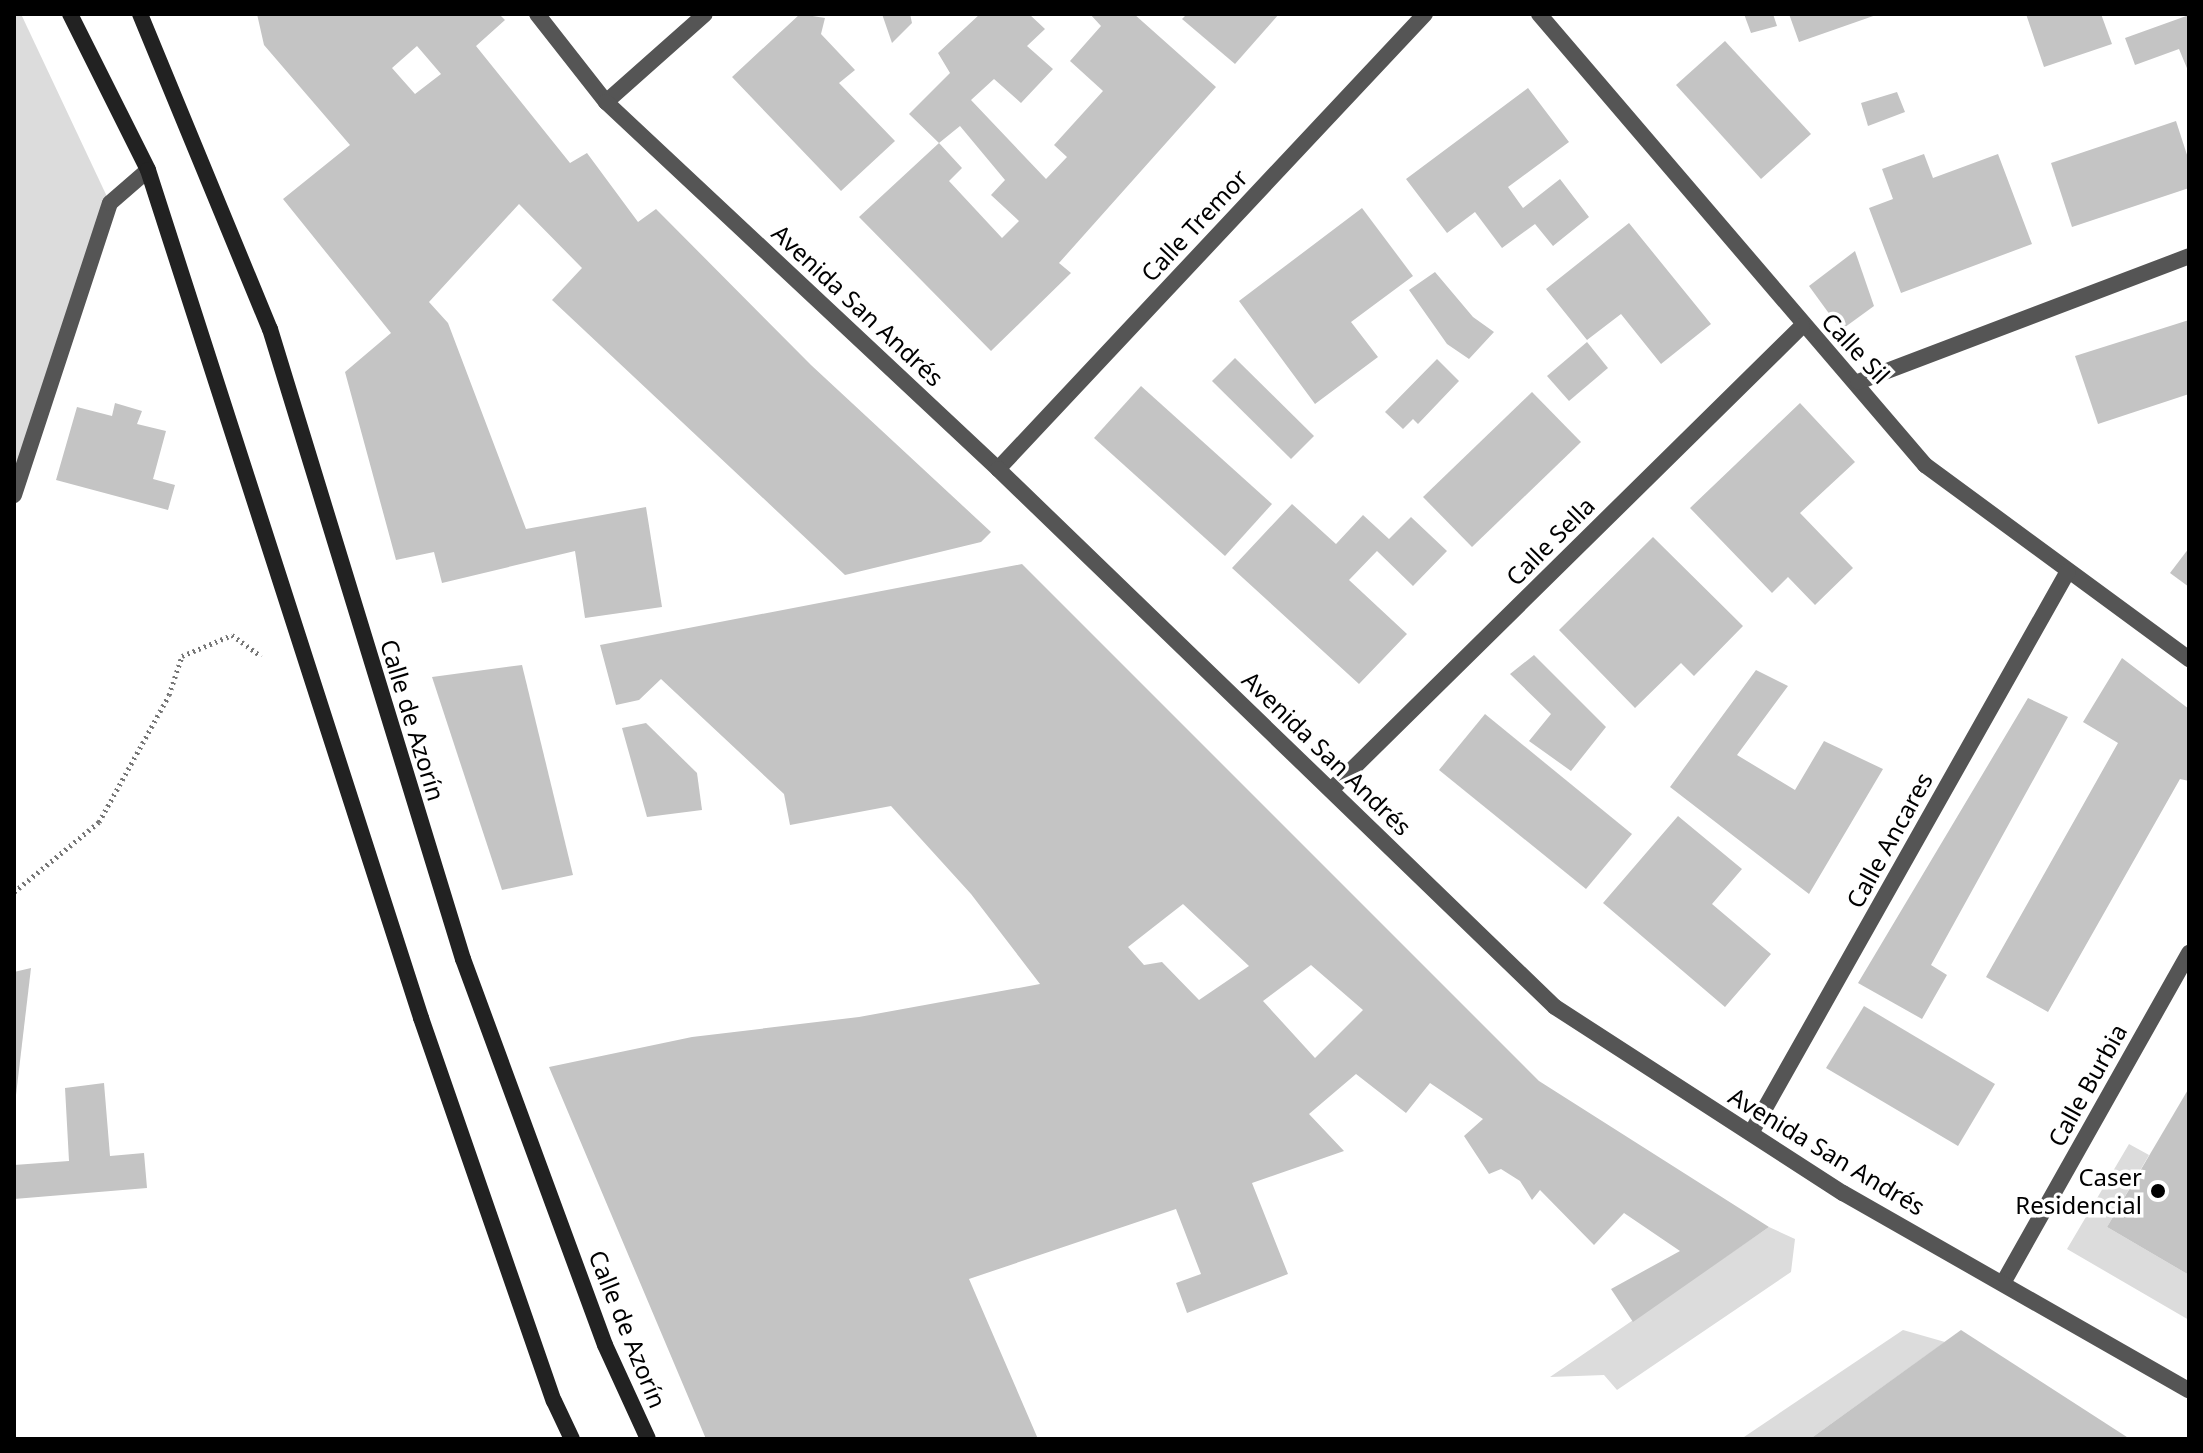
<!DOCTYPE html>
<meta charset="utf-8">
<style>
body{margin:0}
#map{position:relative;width:2203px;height:1453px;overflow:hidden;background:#fff;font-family:"Noto Sans",sans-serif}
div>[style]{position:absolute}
.green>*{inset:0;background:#dcdcdc}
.building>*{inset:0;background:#c4c4c4}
.path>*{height:5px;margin-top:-2.5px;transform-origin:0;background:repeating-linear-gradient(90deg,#777 0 2px,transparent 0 6px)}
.minor>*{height:16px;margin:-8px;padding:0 8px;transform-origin:8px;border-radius:8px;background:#555}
.tertiary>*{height:16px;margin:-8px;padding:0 8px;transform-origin:8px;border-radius:8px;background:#555}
.secondary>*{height:16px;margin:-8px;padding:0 8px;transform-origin:8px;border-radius:8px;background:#222}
.dots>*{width:22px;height:22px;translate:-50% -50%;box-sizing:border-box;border:4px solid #fff;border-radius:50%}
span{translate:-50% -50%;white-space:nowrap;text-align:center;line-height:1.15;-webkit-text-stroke:7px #fff;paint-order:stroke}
.street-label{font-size:24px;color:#000}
.poi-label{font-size:24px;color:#000}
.right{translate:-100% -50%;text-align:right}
.frame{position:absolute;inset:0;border:16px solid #000;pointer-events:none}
</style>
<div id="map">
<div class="green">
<div style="clip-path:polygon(14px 14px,21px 14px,110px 203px,14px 495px)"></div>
<div style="clip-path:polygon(2129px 1144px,2149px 1155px,2107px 1227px,2189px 1275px,2189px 1320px,2067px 1249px)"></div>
<div style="clip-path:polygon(1769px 1227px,1795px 1239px,1791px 1272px,1617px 1390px,1604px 1375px,1550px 1377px)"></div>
<div style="clip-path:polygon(1903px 1330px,1945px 1342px,1810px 1439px,1741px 1439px)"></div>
</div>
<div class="building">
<div style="clip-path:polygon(evenodd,257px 14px,499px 14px,505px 20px,476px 46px,570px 163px,587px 153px,638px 222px,656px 209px,811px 365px,991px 532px,981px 542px,845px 575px,552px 300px,582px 268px,519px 204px,429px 302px,448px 323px,526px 529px,646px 507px,662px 607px,585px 618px,575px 551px,442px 583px,434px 552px,396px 560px,345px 372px,391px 333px,283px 199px,350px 145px,264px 45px,257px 14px,417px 46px,441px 74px,415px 94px,392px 68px,417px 46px)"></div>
<div style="clip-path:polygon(800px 14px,825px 18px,821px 34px,855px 70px,839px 83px,895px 141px,841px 191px,732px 77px)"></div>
<div style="clip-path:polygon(882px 14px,910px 14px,912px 23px,892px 43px)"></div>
<div style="clip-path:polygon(980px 14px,1029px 14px,1045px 29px,1027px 46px,1053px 69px,1021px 103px,994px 79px,971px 100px,1046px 179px,1067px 157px,1054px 145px,1103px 91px,1070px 61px,1101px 26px,1090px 14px,1134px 14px,1216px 87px,1059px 263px,1071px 273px,991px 351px,859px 217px,939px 143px,962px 168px,949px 181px,1002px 238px,1019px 221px,991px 195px,1005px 180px,960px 126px,939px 143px,909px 114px,950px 73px,938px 53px)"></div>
<div style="clip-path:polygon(1187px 14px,1279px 14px,1235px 64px,1182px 19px)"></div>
<div style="clip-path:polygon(1744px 14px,1773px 14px,1777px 26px,1751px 33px)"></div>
<div style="clip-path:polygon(1789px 14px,1879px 14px,1799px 42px)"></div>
<div style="clip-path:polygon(2026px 14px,2101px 14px,2112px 44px,2044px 67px)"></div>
<div style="clip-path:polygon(2189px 15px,2189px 73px,2179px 49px,2135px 65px,2125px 38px)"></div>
<div style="clip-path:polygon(1725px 41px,1811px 134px,1761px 179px,1676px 85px)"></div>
<div style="clip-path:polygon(1528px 88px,1569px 142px,1508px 187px,1523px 208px,1560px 179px,1589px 217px,1553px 246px,1535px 224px,1502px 248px,1475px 212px,1447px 233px,1406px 179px)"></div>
<div style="clip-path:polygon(1897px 92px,1905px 112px,1868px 126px,1861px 103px)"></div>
<div style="clip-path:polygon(2176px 121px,2189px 161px,2189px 188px,2072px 227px,2051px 163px)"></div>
<div style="clip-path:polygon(1924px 154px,1933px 178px,1998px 154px,2032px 244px,1901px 293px,1869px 208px,1893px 199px,1882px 169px)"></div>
<div style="clip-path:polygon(1362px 208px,1413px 276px,1351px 322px,1378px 357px,1315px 404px,1239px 301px)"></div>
<div style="clip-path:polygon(1629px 223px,1711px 324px,1661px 364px,1621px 314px,1587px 340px,1546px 289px)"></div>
<div style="clip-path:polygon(1855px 251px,1874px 306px,1841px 330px,1809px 286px)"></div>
<div style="clip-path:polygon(1435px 272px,1473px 317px,1494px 332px,1469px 359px,1447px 344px,1409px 290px)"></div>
<div style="clip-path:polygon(2189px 320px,2189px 394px,2098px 424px,2075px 356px)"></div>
<div style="clip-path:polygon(1587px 342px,1608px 368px,1569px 401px,1547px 376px)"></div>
<div style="clip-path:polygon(1235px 358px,1314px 436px,1291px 459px,1212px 381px)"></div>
<div style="clip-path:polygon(1437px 359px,1459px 381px,1418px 424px,1413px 419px,1403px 429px,1385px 412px)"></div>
<div style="clip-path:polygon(1141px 386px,1272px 504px,1225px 556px,1094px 438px)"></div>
<div style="clip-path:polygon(1532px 392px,1581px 442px,1472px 547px,1423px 497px)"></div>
<div style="clip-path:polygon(115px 403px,142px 411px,137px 424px,166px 431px,153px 479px,175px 485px,168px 510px,56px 480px,77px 407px,112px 416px)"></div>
<div style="clip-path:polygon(1800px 403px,1855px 462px,1800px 513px,1853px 568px,1815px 605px,1788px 577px,1772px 593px,1690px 508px)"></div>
<div style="clip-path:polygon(1292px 504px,1336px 544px,1363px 515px,1389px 539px,1411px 517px,1447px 551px,1413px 586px,1377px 551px,1349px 580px,1407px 634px,1359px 684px,1232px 568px)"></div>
<div style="clip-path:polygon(1653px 537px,1743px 626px,1694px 676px,1681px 663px,1635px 708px,1559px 630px)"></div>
<div style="clip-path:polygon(2189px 548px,2189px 587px,2170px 573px)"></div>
<div style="clip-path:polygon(evenodd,1022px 564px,1539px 1081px,1769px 1227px,1633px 1322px,1611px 1289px,1680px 1251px,1624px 1213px,1594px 1245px,1540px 1190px,1532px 1200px,1520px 1181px,1501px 1169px,1489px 1174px,1464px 1136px,1483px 1119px,1430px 1083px,1406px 1113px,1356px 1074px,1309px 1114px,1344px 1151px,1252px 1183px,1288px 1274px,1187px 1313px,1176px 1283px,1201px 1274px,1176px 1209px,969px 1279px,1038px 1439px,706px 1439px,549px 1067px,692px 1037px,859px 1017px,1040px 984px,971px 894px,891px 806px,790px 825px,784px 794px,661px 679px,639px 700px,616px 705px,600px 645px,1022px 564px,1183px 904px,1249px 966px,1199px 1000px,1162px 962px,1144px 965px,1128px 947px,1183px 904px,1022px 564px,1311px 965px,1363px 1010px,1315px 1058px,1263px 1001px,1311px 965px)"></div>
<div style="clip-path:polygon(1534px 655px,1606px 727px,1571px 771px,1529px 741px,1551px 714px,1510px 674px)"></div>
<div style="clip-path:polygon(2122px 658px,2189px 709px,2189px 781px,2180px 779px,2048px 1012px,1986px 977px,2118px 743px,2083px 722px)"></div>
<div style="clip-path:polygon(522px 665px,573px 875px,502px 890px,432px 677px)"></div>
<div style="clip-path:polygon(1756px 670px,1788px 686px,1737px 755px,1795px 790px,1824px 741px,1883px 769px,1809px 894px,1670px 787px)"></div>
<div style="clip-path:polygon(2028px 698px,2068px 717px,1931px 965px,1947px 975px,1922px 1019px,1858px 983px)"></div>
<div style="clip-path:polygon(1485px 714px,1632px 834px,1586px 889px,1439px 770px)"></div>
<div style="clip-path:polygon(646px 723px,697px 773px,702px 810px,647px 817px,622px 728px)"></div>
<div style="clip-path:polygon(1678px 816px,1742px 869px,1712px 904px,1771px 954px,1725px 1007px,1603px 903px)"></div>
<div style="clip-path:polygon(31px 968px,16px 1095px,14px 1095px,14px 972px)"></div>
<div style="clip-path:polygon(1864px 1006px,1995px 1084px,1958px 1146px,1826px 1068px)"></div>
<div style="clip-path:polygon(104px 1083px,110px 1156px,144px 1153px,147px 1188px,14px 1199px,14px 1165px,69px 1161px,65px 1088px)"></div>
<div style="clip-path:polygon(2189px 1088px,2189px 1275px,2107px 1227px)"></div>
<div style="clip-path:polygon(1961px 1330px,2130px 1439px,1810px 1439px)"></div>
</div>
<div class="path">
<div style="left:14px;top:892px;width:110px;rotate:-39.5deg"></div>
<div style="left:99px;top:822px;width:145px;rotate:-61.1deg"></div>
<div style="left:169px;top:695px;width:41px;rotate:-71.6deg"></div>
<div style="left:182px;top:656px;width:54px;rotate:-22.8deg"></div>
<div style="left:232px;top:635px;width:36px;rotate:36deg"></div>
</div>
<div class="minor">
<div style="left:1539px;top:14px;width:594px;rotate:49.44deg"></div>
<div style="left:1925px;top:465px;width:328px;rotate:36.3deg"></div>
<div style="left:606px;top:102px;width:132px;rotate:-41.6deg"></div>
<div style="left:1858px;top:382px;width:354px;rotate:-20.8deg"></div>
<div style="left:998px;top:469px;width:624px;rotate:-46.82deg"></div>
<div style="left:14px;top:495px;width:307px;rotate:-71.8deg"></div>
<div style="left:110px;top:203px;width:50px;rotate:-41deg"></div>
<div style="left:1331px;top:790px;width:661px;rotate:-44.57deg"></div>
<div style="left:1751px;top:1133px;width:645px;rotate:-60.57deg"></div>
<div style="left:2003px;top:1283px;width:379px;rotate:-60.6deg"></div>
</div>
<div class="tertiary">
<div style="left:537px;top:14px;width:112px;rotate:51.9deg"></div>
<div style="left:606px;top:102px;width:537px;rotate:43.11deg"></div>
<div style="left:998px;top:469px;width:774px;rotate:44.01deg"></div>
<div style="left:1555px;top:1007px;width:343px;rotate:32.9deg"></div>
<div style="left:1843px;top:1193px;width:398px;rotate:29.7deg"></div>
</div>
<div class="secondary">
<div style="left:70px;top:14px;width:174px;rotate:63.4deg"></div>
<div style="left:148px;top:170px;width:891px;rotate:72.15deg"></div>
<div style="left:421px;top:1018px;width:405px;rotate:70.9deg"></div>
<div style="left:554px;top:1401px;width:42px;rotate:64.7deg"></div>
<div style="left:140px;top:14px;width:341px;rotate:67.6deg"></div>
<div style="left:270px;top:329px;width:659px;rotate:72.97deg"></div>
<div style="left:463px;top:959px;width:411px;rotate:69.8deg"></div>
<div style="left:605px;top:1345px;width:103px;rotate:65.4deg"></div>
</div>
<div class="dots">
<div style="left:2158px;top:1191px;background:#000"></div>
</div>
<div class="street-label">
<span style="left:1194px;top:225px;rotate:-47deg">Calle Tremor</span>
<span style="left:858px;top:305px;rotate:43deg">Avenida San Andrés</span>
<span style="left:1856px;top:348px;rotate:47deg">Calle Sil</span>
<span style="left:1550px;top:541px;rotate:-45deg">Calle Sella</span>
<span style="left:413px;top:720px;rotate:73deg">Calle de Azorín</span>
<span style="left:1327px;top:753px;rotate:44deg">Avenida San Andrés</span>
<span style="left:1889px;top:840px;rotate:-61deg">Calle Ancares</span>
<span style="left:2087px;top:1085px;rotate:-61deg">Calle Burbia</span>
<span style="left:1827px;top:1151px;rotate:31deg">Avenida San Andrés</span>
<span style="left:628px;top:1329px;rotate:68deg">Calle de Azorín</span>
</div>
<div class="poi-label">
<span class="right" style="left:2142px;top:1191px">Caser<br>Residencial</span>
</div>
<div class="frame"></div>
</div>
